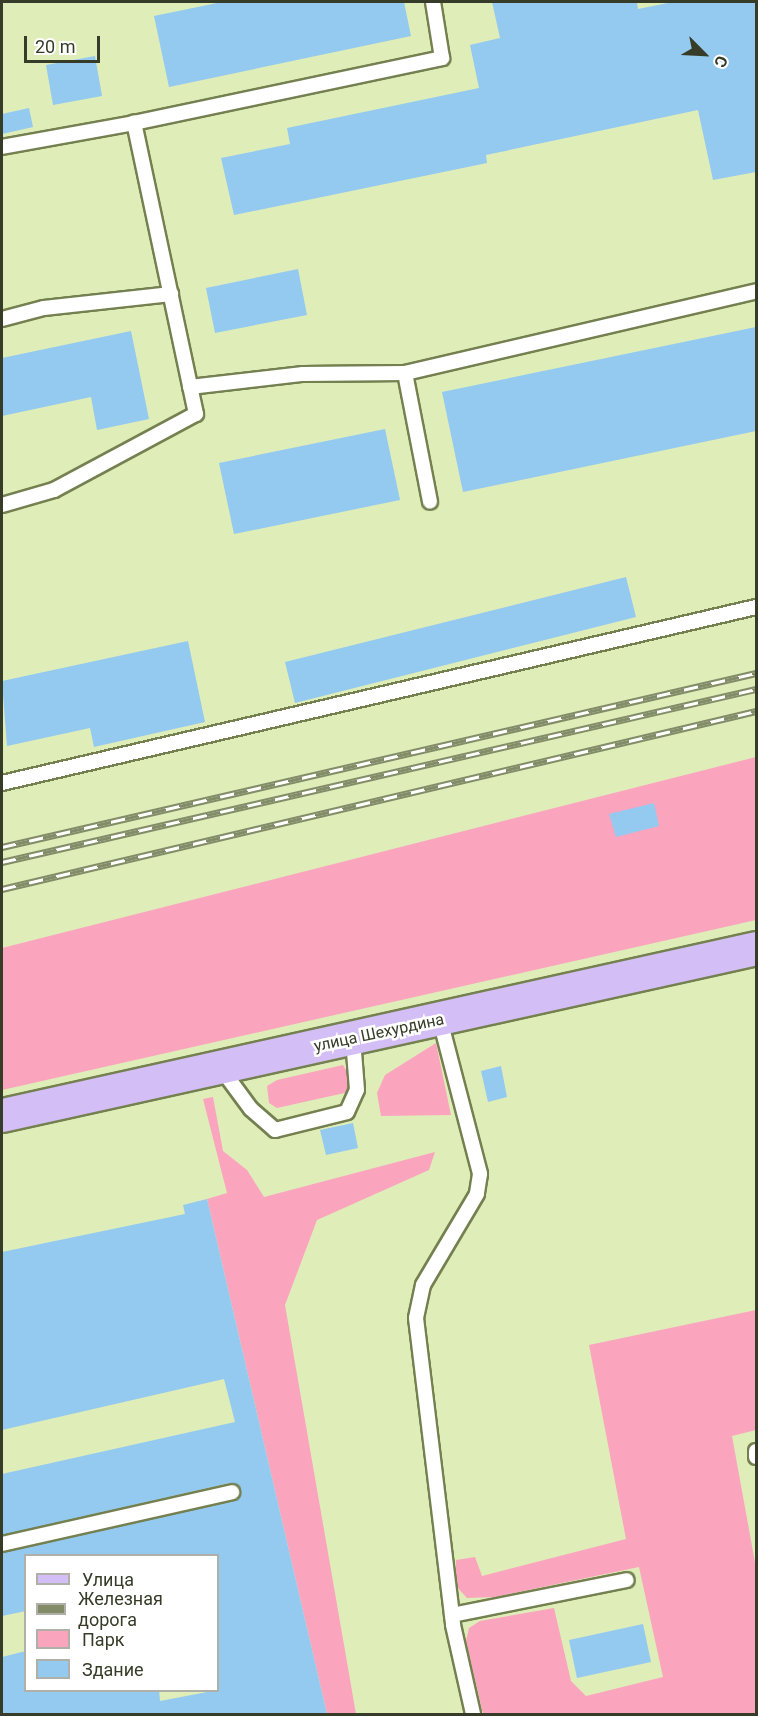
<!DOCTYPE html>
<meta charset="utf-8">
<style>
body{margin:0}
#map{position:relative;width:758px;height:1716px;overflow:hidden;background:#dfedb9;font-family:Roboto,sans-serif}
div>[style]{position:absolute}
.green>*{inset:0;background:#fba4be}
.building>*{inset:0;background:#94c9f0}
.roads{filter:drop-shadow(2px 0 #748050) drop-shadow(-2px 0 #748050) drop-shadow(0 2px #748050) drop-shadow(0 -2px #748050)}
.lane>*{height:14px;margin:-7px;padding:0 7px;transform-origin:7px;border-radius:7px;background:#fff}
.primary>*{height:33px;margin:-16.5px;padding:0 16.5px;transform-origin:16.5px;border-radius:16.5px;background:#d3bef6}
.rail>*{height:7px;margin-top:-3.5px;transform-origin:0;background:repeating-linear-gradient(90deg,#fff 0 14px,#828c69 0 28px);box-sizing:border-box;border-block:2px solid #828c69}
span{translate:-50% -50%;white-space:nowrap;text-align:center;line-height:1.15;-webkit-text-stroke:5px #fff;paint-order:stroke}
.street-label{font-size:16px;color:#363c27}
.frame{position:absolute;inset:0;border:3px solid #363c27;pointer-events:none}
.legend{position:absolute;left:24px;top:1554px;width:195px;height:138px;box-sizing:border-box;background:#fff;border:2px solid #afb1a9;margin:0;padding:8px 10px;list-style:none;font-size:18px;color:#363c27}
.legend li{display:flex;align-items:center;gap:12px;height:30px}
.legend b{width:30px;border:2px solid #afb1a9}
.north{position:absolute;left:674px;top:24px;width:60px;height:60px;-webkit-text-stroke:4px #fff;paint-order:stroke;rotate:114deg;font-size:16px;font-weight:700;line-height:24px;text-align:center;color:#363c27}
.north::after{content:'';display:block;margin:auto;width:21px;height:27px;background:#363c27;clip-path:polygon(50% 0,100% 100%,50% 72%,0 100%)}
.scale{position:absolute;left:24px;top:36px;width:76px;height:27px;box-sizing:border-box;border:3px solid #363c27;border-top:0;padding-left:8px;font-size:18px;line-height:21px;white-space:nowrap;color:#363c27;-webkit-text-stroke:4px #fff;paint-order:stroke}
</style>
<div id="map">
<div class="green">
<div style="clip-path:polygon(756px 757px,756px 920px,2px 1090px,2px 948px)"></div>
<div style="clip-path:polygon(436px 1043px,451px 1115px,381px 1116px,377px 1093px,385px 1075px)"></div>
<div style="clip-path:polygon(343px 1065px,354px 1083px,349px 1092px,277px 1108px,269px 1103px,267px 1086px,277px 1080px)"></div>
<div style="clip-path:polygon(213px 1097px,223px 1151px,247px 1170px,264px 1197px,435px 1152px,429px 1170px,317px 1220px,285px 1305px,356px 1714px,327px 1714px,207px 1199px,227px 1193px,203px 1099px)"></div>
<div style="clip-path:polygon(756px 1310px,756px 1430px,732px 1436px,756px 1568px,756px 1714px,483px 1714px,466px 1641px,469px 1628px,480px 1621px,554px 1608px,571px 1681px,586px 1696px,663px 1677px,639px 1567px,495px 1597px,467px 1598px,455px 1585px,456px 1560px,475px 1557px,482px 1576px,626px 1539px,589px 1345px)"></div>
</div>
<div class="building">
<div style="clip-path:polygon(222px 2px,404px 2px,411px 36px,169px 87px,154px 16px)"></div>
<div style="clip-path:polygon(492px 2px,637px 2px,638px 9px,673px 2px,756px 2px,756px 172px,713px 180px,698px 110px,486px 155px,487px 163px,234px 215px,221px 158px,290px 144px,287px 128px,479px 88px,470px 45px,500px 38px)"></div>
<div style="clip-path:polygon(95px 56px,102px 96px,53px 105px,46px 65px)"></div>
<div style="clip-path:polygon(29px 108px,33px 127px,2px 134px,2px 114px)"></div>
<div style="clip-path:polygon(298px 269px,307px 315px,215px 333px,206px 288px)"></div>
<div style="clip-path:polygon(756px 327px,756px 431px,463px 492px,442px 392px)"></div>
<div style="clip-path:polygon(131px 331px,149px 419px,97px 430px,91px 397px,2px 416px,2px 358px)"></div>
<div style="clip-path:polygon(385px 429px,400px 500px,234px 534px,219px 463px)"></div>
<div style="clip-path:polygon(626px 577px,636px 617px,295px 703px,285px 662px)"></div>
<div style="clip-path:polygon(188px 641px,205px 722px,94px 747px,90px 728px,7px 746px,2px 681px)"></div>
<div style="clip-path:polygon(654px 803px,659px 826px,616px 837px,609px 814px)"></div>
<div style="clip-path:polygon(501px 1066px,507px 1097px,488px 1102px,481px 1071px)"></div>
<div style="clip-path:polygon(353px 1123px,358px 1148px,326px 1155px,320px 1130px)"></div>
<div style="clip-path:polygon(207px 1199px,327px 1714px,2px 1714px,2px 1657px,26px 1651px,26px 1690px,159px 1690px,160px 1701px,218px 1690px,218px 1556px,26px 1556px,26px 1611px,2px 1616px,2px 1553px,240px 1495px,239px 1486px,230px 1483px,2px 1535px,2px 1474px,235px 1422px,224px 1379px,2px 1430px,2px 1252px,185px 1214px,183px 1205px)"></div>
<div style="clip-path:polygon(643px 1624px,651px 1662px,577px 1678px,569px 1640px)"></div>
</div>
<div class="roads">
<div class="lane">
<div style="left:2px;top:147px;width:134px;rotate:-10.3deg"></div>
<div style="left:2px;top:319px;width:43px;rotate:-14.7deg"></div>
<div style="left:44px;top:308px;width:128px;rotate:-6.3deg"></div>
<div style="left:405px;top:373px;width:131px;rotate:79deg"></div>
<div style="left:190px;top:387px;width:114px;rotate:-6.6deg"></div>
<div style="left:303px;top:374px;width:102px;rotate:-0.6deg"></div>
<div style="left:405px;top:373px;width:360px;rotate:-13.1deg"></div>
<div style="left:2px;top:505px;width:54px;rotate:-16.1deg"></div>
<div style="left:54px;top:490px;width:161px;rotate:-28.2deg"></div>
<div style="left:196px;top:414px;width:298px;rotate:-102deg"></div>
<div style="left:134px;top:123px;width:315px;rotate:-11.9deg"></div>
<div style="left:442px;top:58px;width:57px;rotate:-99.1deg"></div>
<div style="left:2px;top:783px;width:774px;rotate:-13.14deg"></div>
<div style="left:440px;top:1020px;width:159px;rotate:75.4deg"></div>
<div style="left:480px;top:1174px;width:20px;rotate:99deg"></div>
<div style="left:477px;top:1194px;width:106px;rotate:120.7deg"></div>
<div style="left:423px;top:1285px;width:34px;rotate:102deg"></div>
<div style="left:416px;top:1318px;width:309px;rotate:83.1deg"></div>
<div style="left:453px;top:1625px;width:91px;rotate:77.3deg"></div>
<div style="left:220px;top:1067px;width:52px;rotate:53.6deg"></div>
<div style="left:251px;top:1109px;width:32px;rotate:41deg"></div>
<div style="left:275px;top:1130px;width:74px;rotate:-14deg"></div>
<div style="left:347px;top:1112px;width:24px;rotate:-66deg"></div>
<div style="left:357px;top:1090px;width:51px;rotate:-94.5deg"></div>
<div style="left:756px;top:1451px;width:6px;rotate:90deg"></div>
<div style="left:2px;top:1544px;width:236px;rotate:-12.7deg"></div>
<div style="left:452px;top:1615px;width:178px;rotate:-11.3deg"></div>
</div>
<div class="primary">
<div style="left:2px;top:1115px;width:772px;rotate:-12.49deg"></div>
</div>
</div>
<div class="rail">
<div style="left:2px;top:847px;width:774px;rotate:-12.99deg"></div>
<div style="left:2px;top:862px;width:774px;rotate:-12.92deg"></div>
<div style="left:2px;top:889px;width:775px;rotate:-13.28deg"></div>
</div>
<div class="street-label">
<span style="left:379px;top:1033px;rotate:-12deg">улица Шехурдина</span>
</div>
<div class="frame"></div>
<ul class="legend">
<li><b style="height:8px;background:#d3bef6"></b>Улица</li>
<li><b style="height:8px;background:#828c69"></b>Железная дорога</li>
<li><b style="height:16px;background:#fba4be"></b>Парк</li>
<li><b style="height:16px;background:#94c9f0"></b>Здание</li>
</ul>
<div class="north">С</div>
<div class="scale">20 m</div>
</div>
